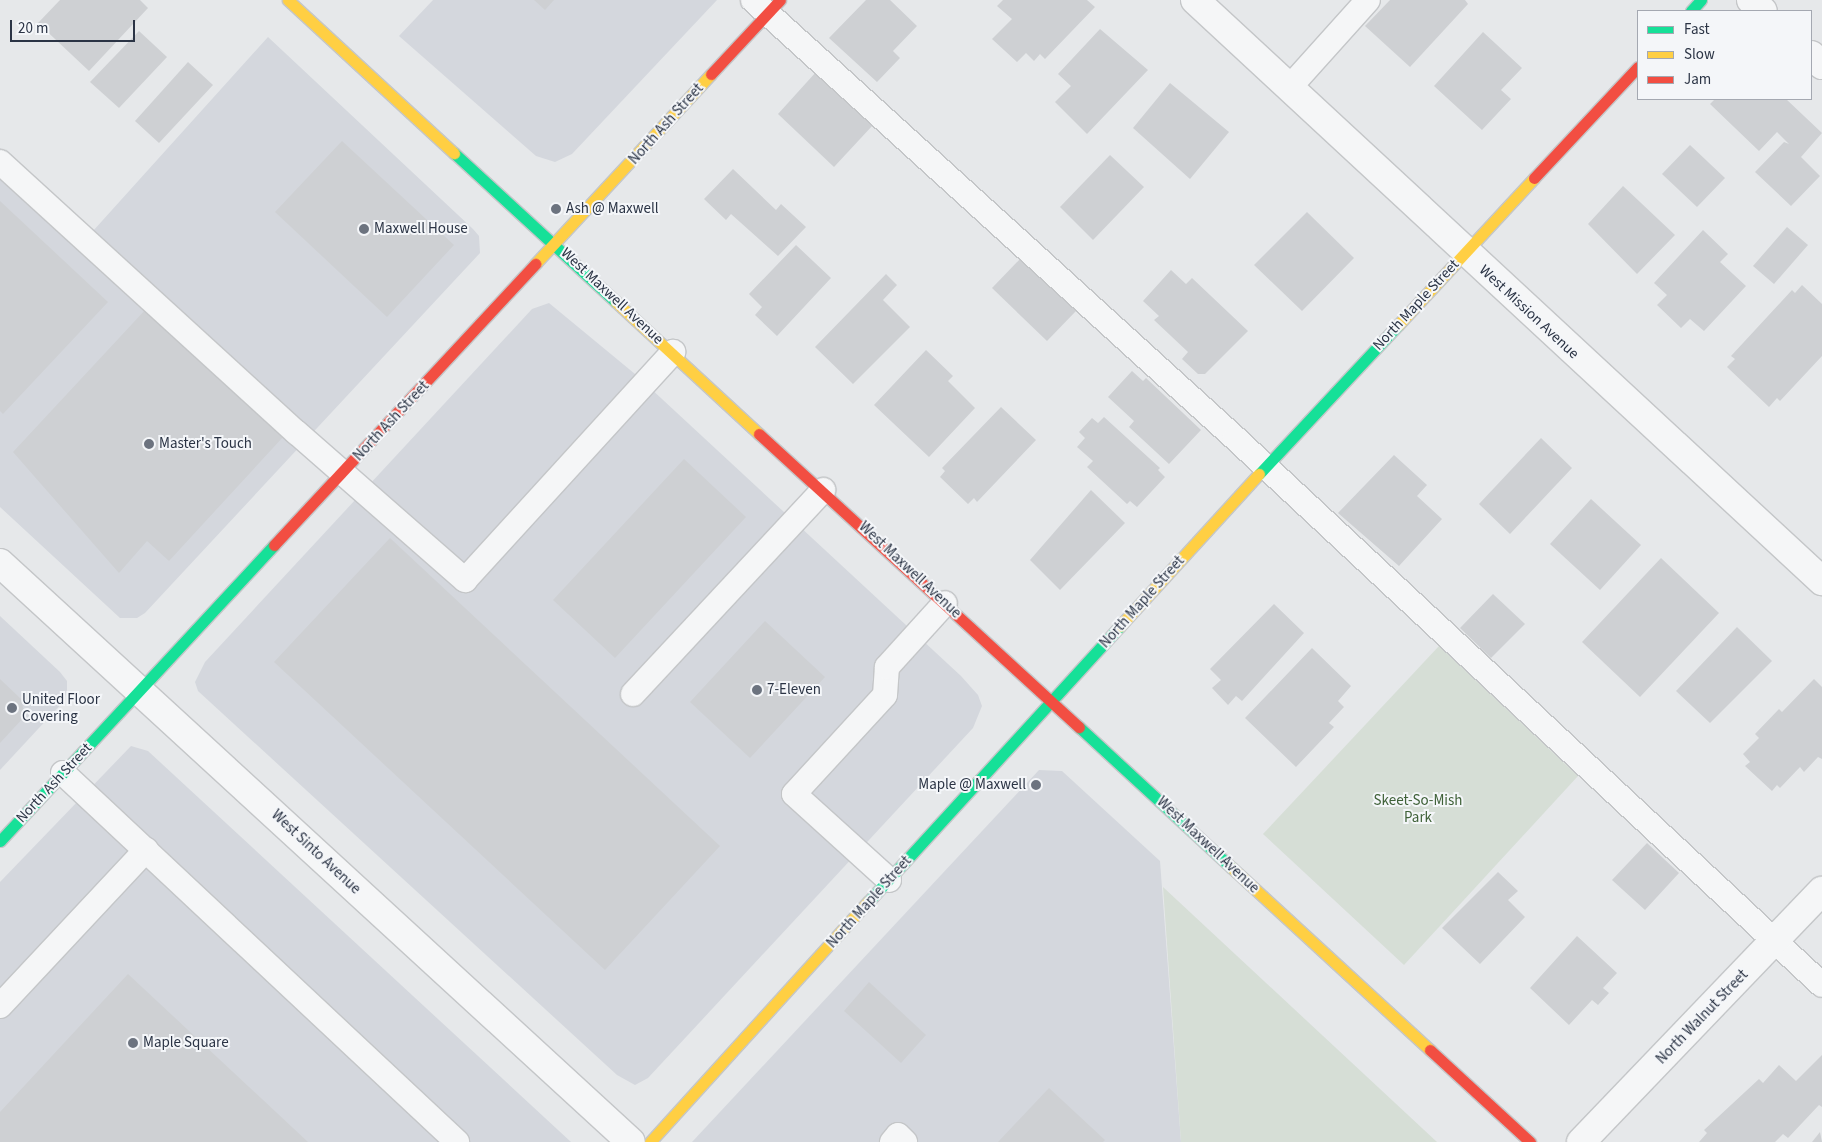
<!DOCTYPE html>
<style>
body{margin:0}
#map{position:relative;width:1822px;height:1142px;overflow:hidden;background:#e6e8ea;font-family:"Source Sans 3",sans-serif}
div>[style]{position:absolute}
.built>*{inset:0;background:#d4d7dd}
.green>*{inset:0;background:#d6ded6}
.building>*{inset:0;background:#ced0d3}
.roads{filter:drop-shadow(1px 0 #c4c6c8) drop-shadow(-1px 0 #c4c6c8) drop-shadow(0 1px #c4c6c8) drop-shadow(0 -1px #c4c6c8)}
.lane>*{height:24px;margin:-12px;padding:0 12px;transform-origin:12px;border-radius:12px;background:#f5f6f7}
.street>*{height:28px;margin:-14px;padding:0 14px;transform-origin:14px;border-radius:14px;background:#f5f6f7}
.fast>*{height:11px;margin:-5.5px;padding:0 5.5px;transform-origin:5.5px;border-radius:5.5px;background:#16e098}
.slow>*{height:11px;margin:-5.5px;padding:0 5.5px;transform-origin:5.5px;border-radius:5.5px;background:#ffcf43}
.jam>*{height:11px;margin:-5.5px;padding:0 5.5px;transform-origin:5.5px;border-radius:5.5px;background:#f24e42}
.dots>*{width:14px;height:14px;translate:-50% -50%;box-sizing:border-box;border:2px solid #f4f6f9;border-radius:50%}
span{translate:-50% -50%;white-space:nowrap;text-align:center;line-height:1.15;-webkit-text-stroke:4px #f4f6f9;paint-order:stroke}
.street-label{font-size:15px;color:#2b3445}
.poi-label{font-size:15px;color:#2b3445}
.left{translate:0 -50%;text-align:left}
.right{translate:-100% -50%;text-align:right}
.park-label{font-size:15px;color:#3f6138}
.legend{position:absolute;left:1637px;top:10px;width:175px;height:90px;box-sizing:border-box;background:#f4f6f9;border:1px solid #a4a8b1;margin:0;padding:6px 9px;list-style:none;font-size:15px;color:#2b3445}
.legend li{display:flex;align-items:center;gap:10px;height:25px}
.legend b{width:25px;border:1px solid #a4a8b1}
.scale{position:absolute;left:10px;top:20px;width:125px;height:22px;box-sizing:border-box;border:2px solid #2b3445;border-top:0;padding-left:6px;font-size:15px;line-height:18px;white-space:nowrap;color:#2b3445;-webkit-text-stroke:4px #f4f6f9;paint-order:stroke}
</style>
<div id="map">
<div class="built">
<div style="clip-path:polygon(433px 0,717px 0,572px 154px,555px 162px,536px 156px,399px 36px)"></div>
<div style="clip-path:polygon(268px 37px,473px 229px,479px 236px,480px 253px,145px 613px,137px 618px,120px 618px,0 507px,0 148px,93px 231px)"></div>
<div style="clip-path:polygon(549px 303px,635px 374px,961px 676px,978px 695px,982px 706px,973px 728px,648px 1078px,635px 1085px,617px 1075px,198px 691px,195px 682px,205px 662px,532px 309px)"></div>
<div style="clip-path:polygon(0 616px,60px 672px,67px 681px,67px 690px,64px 701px,0 770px)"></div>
<div style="clip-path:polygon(131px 746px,148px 751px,571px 1142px,0 1142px,0 882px)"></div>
<div style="clip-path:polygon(1039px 770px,1062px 771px,1160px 861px,1181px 1142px,692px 1142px)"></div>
</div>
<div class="green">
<div style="clip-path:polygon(1439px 646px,1578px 776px,1404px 965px,1263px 834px)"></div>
<div style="clip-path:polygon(1163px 887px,1437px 1142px,1181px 1142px)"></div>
</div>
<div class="building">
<div style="clip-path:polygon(60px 0,140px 0,148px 8px,89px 71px,38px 23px)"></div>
<div style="clip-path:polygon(534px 0,554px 0,545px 10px)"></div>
<div style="clip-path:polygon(866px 0,890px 0,917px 26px,893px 51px,900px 58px,877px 82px,829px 38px)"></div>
<div style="clip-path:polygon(1003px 0,1087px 0,1095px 7px,1045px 59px,1040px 54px,1034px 61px,1026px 53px,1017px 62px,992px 39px,1012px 19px,997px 6px)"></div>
<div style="clip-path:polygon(1390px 0,1465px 0,1468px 4px,1410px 67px,1365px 26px)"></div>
<div style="clip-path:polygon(1100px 29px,1148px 70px,1087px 134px,1055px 102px,1071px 86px,1058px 74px)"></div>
<div style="clip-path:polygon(139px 31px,167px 57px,119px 108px,90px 82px)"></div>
<div style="clip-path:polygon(1483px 32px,1522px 68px,1501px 90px,1511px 99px,1482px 130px,1434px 86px)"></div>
<div style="clip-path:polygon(188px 62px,213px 85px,159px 143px,135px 121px)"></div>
<div style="clip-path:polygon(816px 72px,873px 125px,834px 167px,778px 114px)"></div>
<div style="clip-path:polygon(1170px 83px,1229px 132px,1190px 179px,1133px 128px)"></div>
<div style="clip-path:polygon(1715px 99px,1786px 99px,1822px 133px,1801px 157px,1820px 176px,1791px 206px,1755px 172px,1784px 142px,1789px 144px,1777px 132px,1759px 151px,1710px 104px)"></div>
<div style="clip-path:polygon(342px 141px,454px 245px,387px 317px,275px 212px)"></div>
<div style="clip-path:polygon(1690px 145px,1725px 178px,1697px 207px,1662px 174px)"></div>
<div style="clip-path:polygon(1110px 155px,1144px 187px,1093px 240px,1060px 207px)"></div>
<div style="clip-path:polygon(733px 169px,776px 210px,781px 204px,806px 227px,778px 256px,731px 214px,726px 220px,704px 199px)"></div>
<div style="clip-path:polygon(1623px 186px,1675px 235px,1637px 274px,1588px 224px)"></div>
<div style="clip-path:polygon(0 201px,108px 302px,3px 414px,0 411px)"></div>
<div style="clip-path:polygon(1307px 212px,1354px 258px,1302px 311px,1254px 265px)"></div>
<div style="clip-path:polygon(1787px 227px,1808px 245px,1774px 284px,1753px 266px)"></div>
<div style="clip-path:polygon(1703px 230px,1728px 254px,1720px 262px,1746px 286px,1704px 331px,1690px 319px,1681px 328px,1657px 305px,1667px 295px,1654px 283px)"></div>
<div style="clip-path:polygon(796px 245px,831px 278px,777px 336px,755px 315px,762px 307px,749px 294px)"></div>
<div style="clip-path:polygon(1021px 258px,1076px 311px,1047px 341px,992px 288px)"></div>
<div style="clip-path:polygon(1171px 270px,1186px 284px,1192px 278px,1248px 331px,1205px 374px,1198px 374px,1182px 359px,1188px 352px,1154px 320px,1159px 316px,1143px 301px)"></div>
<div style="clip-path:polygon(886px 274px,897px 285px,883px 300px,910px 327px,853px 384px,815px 347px)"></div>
<div style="clip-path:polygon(1802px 285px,1822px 304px,1822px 356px,1780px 401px,1777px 398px,1769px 407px,1727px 367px,1735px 359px,1731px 356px,1792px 290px,1795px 293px)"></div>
<div style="clip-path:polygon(146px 309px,284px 436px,169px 561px,147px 541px,119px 573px,13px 452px)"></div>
<div style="clip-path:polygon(926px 350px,953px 376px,948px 381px,975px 408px,929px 457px,874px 405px)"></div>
<div style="clip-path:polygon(1132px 371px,1143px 381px,1146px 378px,1201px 430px,1169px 464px,1129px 427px,1134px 421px,1108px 397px)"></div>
<div style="clip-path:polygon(1001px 407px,1036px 440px,977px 502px,974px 498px,968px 504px,940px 477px,945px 471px,942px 468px)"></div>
<div style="clip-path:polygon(1104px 417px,1160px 468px,1158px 470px,1165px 477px,1137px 507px,1130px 501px,1127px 504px,1087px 467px,1093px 461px,1077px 447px,1085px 438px,1079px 432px,1092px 418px,1098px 423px)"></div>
<div style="clip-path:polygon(1541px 438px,1572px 468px,1510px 534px,1479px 504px)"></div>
<div style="clip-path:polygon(1394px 455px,1427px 485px,1417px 496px,1442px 519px,1399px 566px,1338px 513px)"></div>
<div style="clip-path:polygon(684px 459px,746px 517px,615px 658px,553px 600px)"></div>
<div style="clip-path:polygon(1091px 490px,1125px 523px,1060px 590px,1030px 560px)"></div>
<div style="clip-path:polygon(1591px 499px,1641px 545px,1600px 590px,1550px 544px)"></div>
<div style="clip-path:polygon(390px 538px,720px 846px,605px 970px,274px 662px)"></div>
<div style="clip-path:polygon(1661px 558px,1719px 613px,1640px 697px,1582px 642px)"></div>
<div style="clip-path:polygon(1493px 594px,1525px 624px,1491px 658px,1460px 628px)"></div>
<div style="clip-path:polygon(1274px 604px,1304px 633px,1242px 701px,1236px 696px,1228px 705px,1212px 688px,1221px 680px,1210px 669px)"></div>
<div style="clip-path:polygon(765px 621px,825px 677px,750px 758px,690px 702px)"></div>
<div style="clip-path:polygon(1737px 627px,1772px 661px,1710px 723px,1676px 691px)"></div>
<div style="clip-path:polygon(1312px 648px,1351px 686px,1338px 701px,1344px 707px,1329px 723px,1334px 727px,1296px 767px,1245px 718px)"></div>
<div style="clip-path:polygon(0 679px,21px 699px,25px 716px,0 743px)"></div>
<div style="clip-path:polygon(1814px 679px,1822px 687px,1822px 759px,1818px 757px,1804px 772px,1800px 767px,1780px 788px,1777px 785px,1772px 791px,1745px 766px,1750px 762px,1743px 754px,1759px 738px,1755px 734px,1779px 709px,1782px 712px)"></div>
<div style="clip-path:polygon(1647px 843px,1679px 873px,1645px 910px,1612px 880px)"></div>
<div style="clip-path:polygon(1498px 872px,1518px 891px,1508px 900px,1525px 917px,1480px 964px,1442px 928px)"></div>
<div style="clip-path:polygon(1577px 936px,1617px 973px,1603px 988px,1609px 993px,1598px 1005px,1592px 1000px,1569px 1025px,1530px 988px)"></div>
<div style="clip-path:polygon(128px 974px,308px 1142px,0 1142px,0 1112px)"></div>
<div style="clip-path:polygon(869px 982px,926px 1035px,901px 1063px,844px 1011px)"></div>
<div style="clip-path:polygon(1822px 1055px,1822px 1107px,1819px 1105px,1788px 1138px,1783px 1134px,1775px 1142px,1699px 1142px,1707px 1133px,1704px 1130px,1759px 1079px,1763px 1083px,1779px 1065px,1796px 1081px)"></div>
<div style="clip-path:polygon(1049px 1088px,1105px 1140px,1103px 1142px,998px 1142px)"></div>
<div style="clip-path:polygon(1820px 1132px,1822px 1142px,1812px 1142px)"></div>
</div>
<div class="roads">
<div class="lane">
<div style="left:753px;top:0;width:651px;rotate:42.26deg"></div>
<div style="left:1235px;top:438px;width:802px;rotate:42.98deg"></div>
<div style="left:1289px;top:88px;width:118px;rotate:-48.1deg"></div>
<div style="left:0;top:162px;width:401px;rotate:42.4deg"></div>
<div style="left:296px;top:432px;width:225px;rotate:41.2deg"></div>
<div style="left:465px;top:580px;width:309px;rotate:-47.6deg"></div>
<div style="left:633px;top:694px;width:279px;rotate:-47deg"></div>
<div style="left:63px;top:773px;width:540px;rotate:43.12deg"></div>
<div style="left:889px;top:880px;width:128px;rotate:-137.8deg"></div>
<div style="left:794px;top:794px;width:134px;rotate:-47.4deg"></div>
<div style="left:885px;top:695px;width:28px;rotate:-86deg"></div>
<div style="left:887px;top:667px;width:86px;rotate:-47.8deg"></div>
<div style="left:0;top:1006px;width:214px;rotate:-46.9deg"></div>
<div style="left:892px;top:1142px;width:9px;rotate:-49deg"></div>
<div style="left:898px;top:1135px;width:10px;rotate:45deg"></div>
</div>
<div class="street">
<div style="left:1195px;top:0;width:855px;rotate:42.82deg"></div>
<div style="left:1751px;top:0;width:16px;rotate:43deg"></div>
<div style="left:1811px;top:55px;width:15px;rotate:42deg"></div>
<div style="left:0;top:563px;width:856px;rotate:42.54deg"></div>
<div style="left:1581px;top:1142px;width:348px;rotate:-46.2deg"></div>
</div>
<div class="fast">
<div style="left:1691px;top:11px;width:15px;rotate:-48deg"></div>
<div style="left:454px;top:153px;width:220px;rotate:42.6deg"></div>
<div style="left:1259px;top:474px;width:204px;rotate:-47deg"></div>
<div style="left:1079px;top:727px;width:208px;rotate:42.7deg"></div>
<div style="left:0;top:841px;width:403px;rotate:-47.2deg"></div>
<div style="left:868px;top:902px;width:374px;rotate:-47.6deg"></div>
</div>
<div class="slow">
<div style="left:288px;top:0;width:226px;rotate:42.7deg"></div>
<div style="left:535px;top:264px;width:259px;rotate:-47.2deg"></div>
<div style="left:616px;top:302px;width:195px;rotate:42.7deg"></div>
<div style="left:1398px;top:325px;width:200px;rotate:-47.2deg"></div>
<div style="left:1120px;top:626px;width:206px;rotate:-47.6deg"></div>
<div style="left:1232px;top:868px;width:269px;rotate:42.6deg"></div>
<div style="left:650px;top:1142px;width:324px;rotate:-47.8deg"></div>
</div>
<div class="jam">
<div style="left:711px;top:74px;width:101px;rotate:-47deg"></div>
<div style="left:1534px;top:178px;width:152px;rotate:-46.9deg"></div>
<div style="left:759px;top:434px;width:434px;rotate:42.5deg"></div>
<div style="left:274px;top:545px;width:384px;rotate:-47.1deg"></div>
<div style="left:1430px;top:1050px;width:136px;rotate:42.6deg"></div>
</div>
</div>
<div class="dots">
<div style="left:556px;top:209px;background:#6c737f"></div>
<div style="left:364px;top:229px;background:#6c737f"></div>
<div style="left:149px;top:444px;background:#6c737f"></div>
<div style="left:757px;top:690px;background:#6c737f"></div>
<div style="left:12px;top:708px;background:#6c737f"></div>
<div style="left:1036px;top:785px;background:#6c737f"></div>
<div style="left:133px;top:1043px;background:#6c737f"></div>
</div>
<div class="street-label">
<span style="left:666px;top:124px;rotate:-48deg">North Ash Street</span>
<span style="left:612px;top:296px;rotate:43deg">West Maxwell Avenue</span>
<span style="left:1416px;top:305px;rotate:-47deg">North Maple Street</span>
<span style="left:1529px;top:312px;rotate:43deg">West Mission Avenue</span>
<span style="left:391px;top:421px;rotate:-47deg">North Ash Street</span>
<span style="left:910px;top:570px;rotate:43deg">West Maxwell Avenue</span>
<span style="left:1142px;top:602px;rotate:-48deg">North Maple Street</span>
<span style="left:54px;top:783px;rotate:-47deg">North Ash Street</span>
<span style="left:1208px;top:845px;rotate:43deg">West Maxwell Avenue</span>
<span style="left:316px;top:852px;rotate:43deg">West Sinto Avenue</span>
<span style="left:869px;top:902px;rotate:-48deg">North Maple Street</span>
<span style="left:1702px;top:1017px;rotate:-46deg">North Walnut Street</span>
</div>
<div class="poi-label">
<span class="left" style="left:566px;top:209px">Ash @ Maxwell</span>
<span class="left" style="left:374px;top:229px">Maxwell House</span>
<span class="left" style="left:159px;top:444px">Master's Touch</span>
<span class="left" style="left:767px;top:690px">7-Eleven</span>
<span class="left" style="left:22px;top:708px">United Floor<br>Covering</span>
<span class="right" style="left:1026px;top:785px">Maple @ Maxwell</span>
<span class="left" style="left:143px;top:1043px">Maple Square</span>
</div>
<div class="park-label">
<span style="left:1418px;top:809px">Skeet-So-Mish<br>Park</span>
</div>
<ul class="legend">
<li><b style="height:6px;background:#16e098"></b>Fast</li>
<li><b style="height:6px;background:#ffcf43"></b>Slow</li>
<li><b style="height:6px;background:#f24e42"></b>Jam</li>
</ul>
<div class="scale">20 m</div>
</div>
